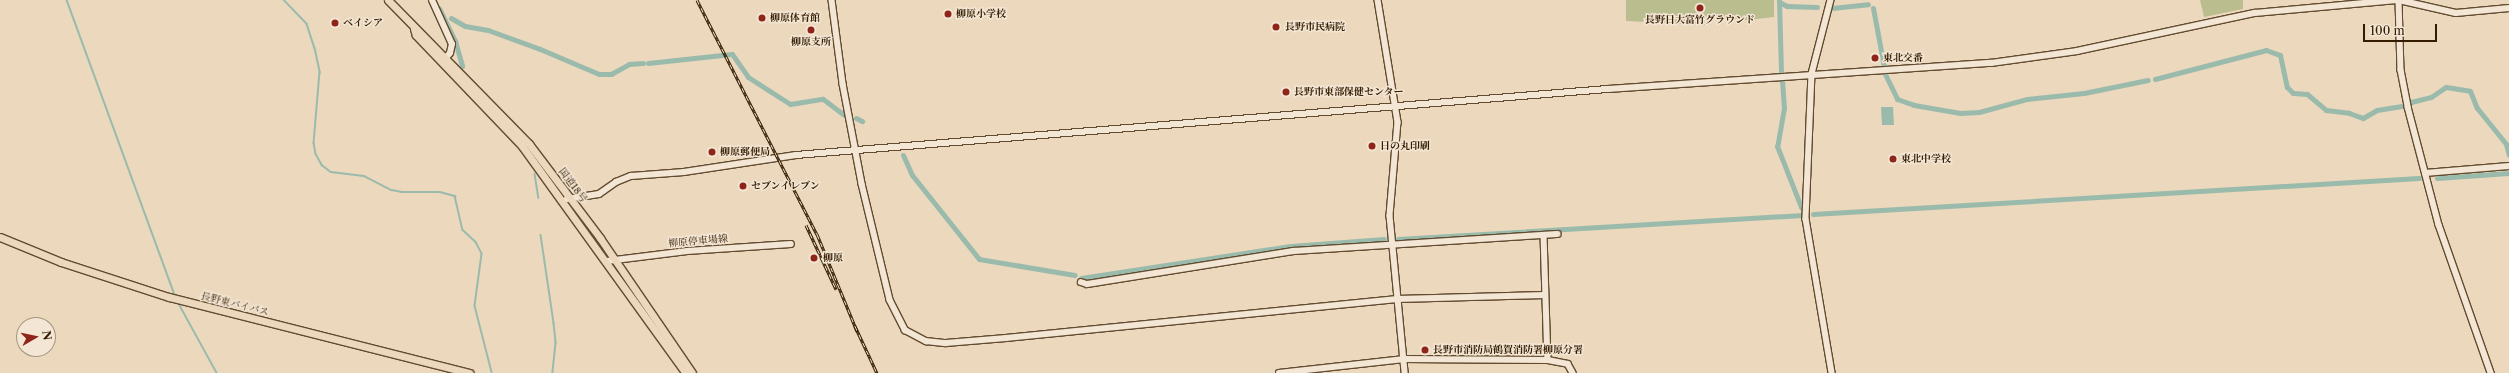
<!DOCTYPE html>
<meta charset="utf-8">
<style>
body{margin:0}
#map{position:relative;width:2509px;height:373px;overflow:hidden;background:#ecd8bd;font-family:"Libre Caslon Text","Noto Serif JP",serif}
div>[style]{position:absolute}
.green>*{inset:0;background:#babe8f}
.water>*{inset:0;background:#9abbac}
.stream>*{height:1.5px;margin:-0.75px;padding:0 0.75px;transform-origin:0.75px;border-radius:0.75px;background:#9abbac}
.canal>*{height:5px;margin:-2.5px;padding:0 2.5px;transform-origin:2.5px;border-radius:2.5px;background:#9abbac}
.roads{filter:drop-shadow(1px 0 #624b2f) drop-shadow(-1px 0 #624b2f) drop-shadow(0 1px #624b2f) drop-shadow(0 -1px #624b2f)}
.tertiary>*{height:5.5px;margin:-2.75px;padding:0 2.75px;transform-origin:2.75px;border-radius:2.75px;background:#f3e6d4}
.secondary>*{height:6px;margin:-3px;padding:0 3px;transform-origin:3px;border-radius:3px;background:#f3e6d4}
.trunk>*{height:7px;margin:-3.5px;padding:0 3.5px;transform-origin:3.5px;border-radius:3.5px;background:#ecd8bd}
.rail>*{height:3px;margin-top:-1.5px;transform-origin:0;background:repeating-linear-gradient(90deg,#f3e6d4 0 4.5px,#341c00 0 9px);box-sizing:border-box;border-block:1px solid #341c00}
.dots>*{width:11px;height:11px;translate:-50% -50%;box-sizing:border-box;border:2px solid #f3e6d4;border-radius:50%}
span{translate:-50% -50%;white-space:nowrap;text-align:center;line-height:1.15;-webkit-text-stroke:3px #f3e6d4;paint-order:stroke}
.poi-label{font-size:10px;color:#341c00;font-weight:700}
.left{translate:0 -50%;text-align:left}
.street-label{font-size:10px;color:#341c00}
.north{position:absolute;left:16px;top:317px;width:40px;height:40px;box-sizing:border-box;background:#f3e6d4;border:1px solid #a7957f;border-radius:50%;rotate:81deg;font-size:11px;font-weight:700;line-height:16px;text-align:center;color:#341c00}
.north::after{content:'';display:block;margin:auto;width:14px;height:18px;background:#8f2418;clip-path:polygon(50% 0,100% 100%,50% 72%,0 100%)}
.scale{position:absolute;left:2363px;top:24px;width:74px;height:18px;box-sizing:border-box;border:2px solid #341c00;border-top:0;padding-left:5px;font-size:12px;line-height:14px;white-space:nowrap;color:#341c00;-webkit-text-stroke:3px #f3e6d4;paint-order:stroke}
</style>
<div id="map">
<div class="green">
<div style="clip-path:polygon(1626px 0,1774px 0,1774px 17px,1748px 20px,1712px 18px,1705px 25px,1626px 21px)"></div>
<div style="clip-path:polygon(2200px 0,2243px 0,2243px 9px,2204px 17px)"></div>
</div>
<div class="water">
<div style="clip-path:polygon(1881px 107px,1893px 107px,1894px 125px,1882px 125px)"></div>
</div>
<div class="stream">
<div style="left:67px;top:0;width:314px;rotate:69.9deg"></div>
<div style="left:284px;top:0;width:33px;rotate:46deg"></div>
<div style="left:307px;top:24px;width:25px;rotate:72deg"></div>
<div style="left:315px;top:48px;width:25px;rotate:78deg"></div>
<div style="left:320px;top:72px;width:71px;rotate:94.8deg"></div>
<div style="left:314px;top:143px;width:11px;rotate:80deg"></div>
<div style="left:316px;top:154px;width:13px;rotate:61deg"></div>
<div style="left:322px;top:165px;width:11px;rotate:38deg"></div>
<div style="left:331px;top:172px;width:33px;rotate:7deg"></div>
<div style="left:364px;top:176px;width:31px;rotate:27deg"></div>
<div style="left:392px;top:190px;width:10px;rotate:11deg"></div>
<div style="left:402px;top:192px;width:38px"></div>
<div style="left:440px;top:192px;width:16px;rotate:15deg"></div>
<div style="left:455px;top:196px;width:35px;rotate:77deg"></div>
<div style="left:463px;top:230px;width:18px;rotate:43deg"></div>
<div style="left:476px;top:242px;width:13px;rotate:63deg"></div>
<div style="left:482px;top:254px;width:52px;rotate:97.7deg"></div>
<div style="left:475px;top:306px;width:68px;rotate:75.6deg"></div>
<div style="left:535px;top:174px;width:24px;rotate:81deg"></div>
<div style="left:541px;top:235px;width:89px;rotate:81.6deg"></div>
<div style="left:554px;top:323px;width:20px;rotate:84deg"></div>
<div style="left:556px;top:343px;width:30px;rotate:96deg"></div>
<div style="left:178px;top:302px;width:81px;rotate:61.2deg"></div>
</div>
<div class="canal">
<div style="left:1779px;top:0;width:73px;rotate:88.4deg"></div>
<div style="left:1779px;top:2px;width:9px;rotate:27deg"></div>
<div style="left:1787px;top:6px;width:30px;rotate:2deg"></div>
<div style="left:439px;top:8px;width:37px;rotate:64deg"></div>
<div style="left:455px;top:41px;width:26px;rotate:74deg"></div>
<div style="left:1832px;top:8px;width:36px;rotate:-6deg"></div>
<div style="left:1873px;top:8px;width:60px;rotate:79.4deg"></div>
<div style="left:451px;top:18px;width:16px;rotate:30deg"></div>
<div style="left:465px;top:26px;width:23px;rotate:10deg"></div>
<div style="left:488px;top:30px;width:55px;rotate:20.1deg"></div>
<div style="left:540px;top:49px;width:64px;rotate:23deg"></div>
<div style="left:599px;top:74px;width:12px"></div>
<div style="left:611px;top:74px;width:21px;rotate:-29deg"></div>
<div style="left:629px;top:64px;width:14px;rotate:-4deg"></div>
<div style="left:648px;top:63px;width:84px;rotate:-6.1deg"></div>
<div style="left:732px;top:54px;width:28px;rotate:55deg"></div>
<div style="left:748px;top:77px;width:50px;rotate:32.7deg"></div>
<div style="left:790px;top:104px;width:33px;rotate:-9deg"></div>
<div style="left:823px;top:99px;width:26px;rotate:37deg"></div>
<div style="left:1885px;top:74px;width:28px;rotate:64deg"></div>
<div style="left:1897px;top:99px;width:18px;rotate:19deg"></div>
<div style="left:1914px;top:105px;width:47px;rotate:9.9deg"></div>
<div style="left:1960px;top:113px;width:19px;rotate:-3deg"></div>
<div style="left:1979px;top:112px;width:50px;rotate:-15.2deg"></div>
<div style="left:2027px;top:99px;width:57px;rotate:-6deg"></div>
<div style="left:2084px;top:93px;width:65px;rotate:-11.5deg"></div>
<div style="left:2155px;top:79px;width:115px;rotate:-14.6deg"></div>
<div style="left:2266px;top:50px;width:15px;rotate:20deg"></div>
<div style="left:2280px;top:55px;width:33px;rotate:78deg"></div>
<div style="left:2287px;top:87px;width:8px;rotate:45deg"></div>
<div style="left:2293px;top:93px;width:14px;rotate:4deg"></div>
<div style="left:2307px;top:94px;width:25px;rotate:40deg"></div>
<div style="left:2326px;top:110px;width:23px;rotate:7deg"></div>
<div style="left:2349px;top:113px;width:15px;rotate:20deg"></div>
<div style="left:2363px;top:118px;width:16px;rotate:-30deg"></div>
<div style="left:2377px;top:110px;width:25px;rotate:-9deg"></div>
<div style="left:1782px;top:80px;width:28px;rotate:86deg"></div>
<div style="left:1784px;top:108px;width:39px;rotate:100deg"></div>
<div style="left:1777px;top:146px;width:66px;rotate:68.5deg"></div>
<div style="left:2411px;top:102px;width:21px;rotate:-14deg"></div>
<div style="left:2431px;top:97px;width:18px;rotate:-34deg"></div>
<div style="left:2446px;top:87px;width:24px;rotate:9deg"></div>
<div style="left:2470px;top:91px;width:18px;rotate:68deg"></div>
<div style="left:2477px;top:108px;width:46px;rotate:51.1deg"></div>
<div style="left:2506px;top:144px;width:11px;rotate:75deg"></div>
<div style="left:856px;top:118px;width:7px;rotate:27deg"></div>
<div style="left:903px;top:155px;width:22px;rotate:66deg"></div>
<div style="left:912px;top:175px;width:107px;rotate:51.4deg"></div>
<div style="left:979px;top:259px;width:97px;rotate:9.5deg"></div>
<div style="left:2437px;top:178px;width:72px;rotate:-4deg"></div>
<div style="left:1813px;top:214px;width:607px;rotate:-3.4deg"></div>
<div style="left:1398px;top:239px;width:406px;rotate:-3.4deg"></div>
<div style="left:1081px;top:278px;width:212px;rotate:-8.7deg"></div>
<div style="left:1291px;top:246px;width:93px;rotate:-4.3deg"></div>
</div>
<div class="roads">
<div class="tertiary">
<div style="left:832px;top:0;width:85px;rotate:82.5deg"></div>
<div style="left:843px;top:84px;width:102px;rotate:79.2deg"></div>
<div style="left:862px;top:184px;width:119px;rotate:76.4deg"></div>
<div style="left:890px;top:300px;width:34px;rotate:63deg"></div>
<div style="left:905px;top:330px;width:24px;rotate:28deg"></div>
<div style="left:926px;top:341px;width:20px;rotate:6deg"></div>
<div style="left:946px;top:343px;width:60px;rotate:-4.8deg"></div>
<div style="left:1006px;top:338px;width:393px;rotate:-5.7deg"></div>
<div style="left:1397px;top:299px;width:148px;rotate:-1.5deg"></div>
<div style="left:1378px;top:0;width:124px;rotate:80.7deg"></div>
<div style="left:1398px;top:122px;width:94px;rotate:94.9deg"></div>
<div style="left:1390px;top:216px;width:158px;rotate:84.5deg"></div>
<div style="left:1831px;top:0;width:76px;rotate:104.4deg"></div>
<div style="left:1812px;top:74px;width:145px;rotate:92.4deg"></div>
<div style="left:1806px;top:219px;width:156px;rotate:80.4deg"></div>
<div style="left:2399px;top:0;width:70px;rotate:88.4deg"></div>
<div style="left:2401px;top:70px;width:38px;rotate:79deg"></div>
<div style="left:2408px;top:107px;width:122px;rotate:75.3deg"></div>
<div style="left:2439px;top:225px;width:157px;rotate:70.6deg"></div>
<div style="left:2425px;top:173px;width:84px;rotate:-4.8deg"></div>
<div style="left:567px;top:199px;width:32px;rotate:-9deg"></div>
<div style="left:599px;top:194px;width:21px;rotate:-35deg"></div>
<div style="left:616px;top:182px;width:16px;rotate:-22deg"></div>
<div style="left:631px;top:176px;width:53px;rotate:-4.3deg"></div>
<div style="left:684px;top:172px;width:113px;rotate:-8.6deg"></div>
<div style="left:796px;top:155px;width:815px;rotate:-4.65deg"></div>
<div style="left:1608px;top:89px;width:384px;rotate:-3.9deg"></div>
<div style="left:1991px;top:63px;width:87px;rotate:-7.9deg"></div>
<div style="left:2077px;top:51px;width:182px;rotate:-12.1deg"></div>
<div style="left:2255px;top:13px;width:145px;rotate:-5.2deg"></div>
<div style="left:2399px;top:0;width:58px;rotate:12.8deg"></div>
<div style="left:2456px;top:13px;width:53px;rotate:-5.4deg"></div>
<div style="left:1544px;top:235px;width:125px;rotate:88.2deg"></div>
<div style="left:1081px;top:282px;width:6px;rotate:18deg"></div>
<div style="left:1087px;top:284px;width:209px;rotate:-9.1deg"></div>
<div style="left:1293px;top:251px;width:265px;rotate:-3.7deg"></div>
<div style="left:1279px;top:373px;width:126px;rotate:-6.4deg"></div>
<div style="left:1404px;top:359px;width:144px;rotate:0.4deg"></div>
<div style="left:1548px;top:360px;width:20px;rotate:11deg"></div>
<div style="left:1568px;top:364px;width:10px;rotate:61deg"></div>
</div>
<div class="secondary">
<div style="left:432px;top:0;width:48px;rotate:65.6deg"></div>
<div style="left:452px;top:44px;width:9px;rotate:103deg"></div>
<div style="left:450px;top:53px;width:11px;rotate:131deg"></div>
<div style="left:607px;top:261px;width:81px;rotate:-7.1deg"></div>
<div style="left:687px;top:251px;width:104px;rotate:-3.9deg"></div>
</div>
<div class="trunk">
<div style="left:388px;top:0;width:202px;rotate:45.6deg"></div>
<div style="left:529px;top:144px;width:118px;rotate:52.9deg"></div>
<div style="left:600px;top:238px;width:163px;rotate:55.7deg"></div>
<div style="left:414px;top:29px;width:6px;rotate:72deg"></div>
<div style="left:416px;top:35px;width:153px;rotate:46.3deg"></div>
<div style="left:522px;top:146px;width:280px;rotate:54.2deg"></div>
<div style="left:0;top:237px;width:66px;rotate:22.3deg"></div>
<div style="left:61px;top:262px;width:114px;rotate:18deg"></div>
<div style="left:169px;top:297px;width:310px;rotate:14.2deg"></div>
</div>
</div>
<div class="rail">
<div style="left:697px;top:0;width:263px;rotate:62.9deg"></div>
<div style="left:817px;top:234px;width:105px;rotate:67.6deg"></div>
<div style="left:806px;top:225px;width:71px;rotate:64.9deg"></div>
<div style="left:855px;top:326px;width:52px;rotate:64.9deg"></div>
</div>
<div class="dots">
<div style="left:1700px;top:8px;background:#8f2418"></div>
<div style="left:948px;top:14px;background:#8f2418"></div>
<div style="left:762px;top:18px;background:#8f2418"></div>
<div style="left:335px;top:23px;background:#8f2418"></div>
<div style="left:1276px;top:27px;background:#8f2418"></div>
<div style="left:811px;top:30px;background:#8f2418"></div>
<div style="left:1875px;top:58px;background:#8f2418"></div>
<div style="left:1286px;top:92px;background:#8f2418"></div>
<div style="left:1372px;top:146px;background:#8f2418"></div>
<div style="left:712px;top:152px;background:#8f2418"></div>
<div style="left:1893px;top:159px;background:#8f2418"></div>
<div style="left:743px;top:186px;background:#8f2418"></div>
<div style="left:814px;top:258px;background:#8f2418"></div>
<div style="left:1425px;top:350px;background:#8f2418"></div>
</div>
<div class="poi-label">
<span class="left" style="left:956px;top:14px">柳原小学校</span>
<span class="left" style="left:770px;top:18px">柳原体育館</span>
<span style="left:1700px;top:20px">長野日大富竹グラウンド</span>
<span class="left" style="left:343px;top:23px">ベイシア</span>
<span class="left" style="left:1285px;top:27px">長野市民病院</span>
<span style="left:811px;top:42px">柳原支所</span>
<span class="left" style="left:1883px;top:58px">東北交番</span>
<span class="left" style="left:1294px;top:92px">長野市東部保健センター</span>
<span class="left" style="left:1380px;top:146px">日の丸印刷</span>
<span class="left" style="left:720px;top:152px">柳原郵便局</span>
<span class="left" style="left:1901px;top:159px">東北中学校</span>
<span class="left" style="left:751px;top:186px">セブンイレブン</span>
<span class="left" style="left:823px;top:258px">柳原</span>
<span class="left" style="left:1433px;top:350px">長野市消防局鶴賀消防署柳原分署</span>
</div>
<div class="street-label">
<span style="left:573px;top:185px;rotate:53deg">国道18号</span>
<span style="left:698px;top:241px;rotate:-5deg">柳原停車場線</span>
<span style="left:235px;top:304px;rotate:14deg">長野東バイパス</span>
</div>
<div class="north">N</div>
<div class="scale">100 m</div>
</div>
